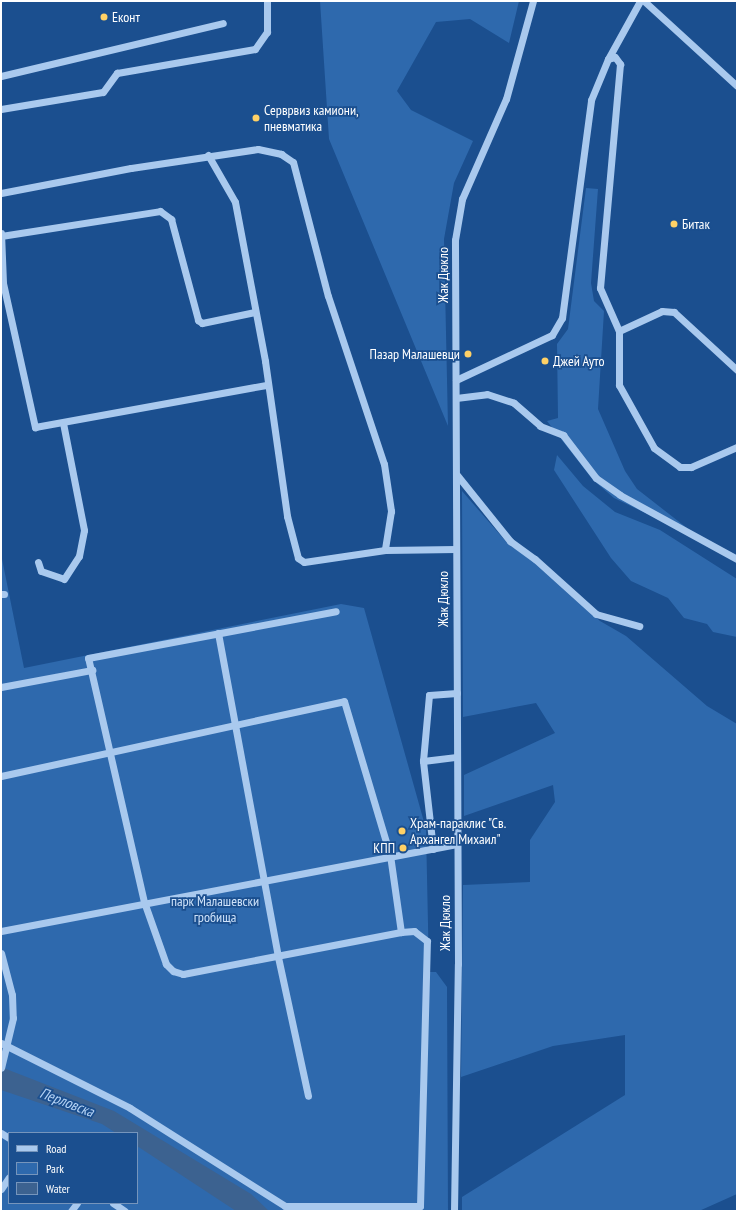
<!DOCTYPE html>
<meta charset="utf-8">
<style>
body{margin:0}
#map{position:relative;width:738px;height:1212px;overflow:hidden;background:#1b4f8f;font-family:"PT Sans Narrow",sans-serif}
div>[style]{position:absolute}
.green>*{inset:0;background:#2e69ad}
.water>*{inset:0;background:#3c6290}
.minor>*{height:7px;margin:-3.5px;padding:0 3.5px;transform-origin:3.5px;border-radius:3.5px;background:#a9c9ee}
.dots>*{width:11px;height:11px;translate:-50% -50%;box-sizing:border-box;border:2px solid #1b4f8f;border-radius:50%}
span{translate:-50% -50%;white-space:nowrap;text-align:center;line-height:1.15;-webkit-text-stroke:3.5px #1b4f8f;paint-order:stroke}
.poi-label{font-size:14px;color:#fff}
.left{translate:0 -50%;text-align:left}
.right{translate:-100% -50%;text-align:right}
.street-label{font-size:14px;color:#fff}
.park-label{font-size:14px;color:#cfe3fa}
.water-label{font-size:15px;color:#b5d3f5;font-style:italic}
.frame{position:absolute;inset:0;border:2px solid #fff;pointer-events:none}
.legend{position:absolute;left:8px;top:1132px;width:130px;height:72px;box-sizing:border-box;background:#1b4f8f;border:1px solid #7695bc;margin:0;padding:5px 7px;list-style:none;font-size:12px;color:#fff}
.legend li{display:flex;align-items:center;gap:8px;height:20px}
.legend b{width:20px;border:1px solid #7695bc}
</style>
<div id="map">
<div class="green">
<div style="clip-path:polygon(320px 1px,519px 1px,509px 43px,470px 19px,436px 22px,397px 91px,411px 110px,473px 141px,454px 183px,444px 239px,448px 426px,329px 139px)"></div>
<div style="clip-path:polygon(586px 188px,598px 189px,591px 283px,594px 301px,604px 311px,598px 409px,625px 471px,637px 489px,687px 528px,683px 531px,614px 498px,593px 480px,547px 421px,558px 418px,557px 344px,568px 329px)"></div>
<div style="clip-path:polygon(557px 455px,583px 486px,615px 512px,660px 530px,737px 579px,737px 637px,713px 632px,707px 624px,684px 618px,668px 598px,631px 581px,611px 558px,554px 470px)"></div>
<div style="clip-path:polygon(462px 491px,509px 545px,535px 561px,600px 621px,626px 636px,707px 706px,737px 724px,737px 1194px,699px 1211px,462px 1211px,462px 1197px,625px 1095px,625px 1035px,553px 1046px,461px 1077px,463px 885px,530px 882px,530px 840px,555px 802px,553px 785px,464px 816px,464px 775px,555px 733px,536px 703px,463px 717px)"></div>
<div style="clip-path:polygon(evenodd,1px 554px,24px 668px,341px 604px,364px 608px,426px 829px,429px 972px,436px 972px,447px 987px,448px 1211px,1px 1211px,1px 554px,9px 1133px,137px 1133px,137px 1203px,9px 1203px,9px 1133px)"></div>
</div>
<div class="water">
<div style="clip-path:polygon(1px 1067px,114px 1111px,251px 1194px,269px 1211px,236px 1211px,137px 1146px,137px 1133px,116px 1133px,102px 1124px,1px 1090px)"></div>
</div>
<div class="minor">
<div style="left:644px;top:1px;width:126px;rotate:42.4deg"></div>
<div style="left:608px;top:59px;width:7px;rotate:-16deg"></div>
<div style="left:615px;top:57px;width:9px;rotate:54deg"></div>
<div style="left:620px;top:64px;width:225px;rotate:95.1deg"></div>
<div style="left:600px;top:288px;width:47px;rotate:66.2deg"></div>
<div style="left:619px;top:331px;width:54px;rotate:90deg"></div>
<div style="left:619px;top:385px;width:72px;rotate:60.9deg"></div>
<div style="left:654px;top:448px;width:32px;rotate:36deg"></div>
<div style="left:680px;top:467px;width:11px"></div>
<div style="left:691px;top:467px;width:50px;rotate:-23.5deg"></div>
<div style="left:1px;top:76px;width:228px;rotate:-13.4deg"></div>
<div style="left:1px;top:109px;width:103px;rotate:-9.5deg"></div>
<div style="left:103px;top:92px;width:24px;rotate:-54deg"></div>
<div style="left:117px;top:73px;width:140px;rotate:-9.9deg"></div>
<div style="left:255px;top:49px;width:21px;rotate:-55deg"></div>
<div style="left:267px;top:32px;width:31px;rotate:-90deg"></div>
<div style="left:208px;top:155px;width:54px;rotate:60.1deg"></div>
<div style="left:235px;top:202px;width:162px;rotate:79.3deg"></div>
<div style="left:265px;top:361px;width:157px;rotate:81.9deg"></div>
<div style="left:287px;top:516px;width:43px;rotate:75.3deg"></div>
<div style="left:298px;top:558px;width:7px;rotate:34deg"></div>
<div style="left:304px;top:562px;width:82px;rotate:-8.4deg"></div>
<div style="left:385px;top:550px;width:71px;rotate:-0.8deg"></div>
<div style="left:1px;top:193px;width:132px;rotate:-10.9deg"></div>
<div style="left:131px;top:168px;width:128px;rotate:-8.5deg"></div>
<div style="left:258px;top:149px;width:24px;rotate:12deg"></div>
<div style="left:281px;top:154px;width:14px;rotate:34deg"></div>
<div style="left:293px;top:162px;width:138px;rotate:75.4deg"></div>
<div style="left:328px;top:296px;width:177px;rotate:71.6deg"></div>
<div style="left:384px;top:464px;width:48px;rotate:81.5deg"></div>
<div style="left:391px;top:511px;width:39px;rotate:99deg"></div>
<div style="left:1px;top:233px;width:50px;rotate:87.7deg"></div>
<div style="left:3px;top:283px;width:148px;rotate:77.5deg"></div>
<div style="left:35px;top:427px;width:235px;rotate:-10.3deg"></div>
<div style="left:1px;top:236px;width:161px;rotate:-8.9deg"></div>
<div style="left:160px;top:211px;width:14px;rotate:36deg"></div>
<div style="left:171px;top:219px;width:105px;rotate:75deg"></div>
<div style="left:198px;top:320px;width:5px;rotate:37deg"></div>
<div style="left:202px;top:323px;width:54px;rotate:-11.7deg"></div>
<div style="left:619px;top:331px;width:47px;rotate:-24.9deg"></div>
<div style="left:662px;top:311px;width:12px;rotate:5deg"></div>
<div style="left:674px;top:312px;width:86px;rotate:42.6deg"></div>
<div style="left:456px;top:380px;width:106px;rotate:-25.1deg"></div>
<div style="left:552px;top:335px;width:20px;rotate:-60deg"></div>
<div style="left:562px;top:318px;width:220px;rotate:-82.4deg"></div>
<div style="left:591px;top:100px;width:44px;rotate:-67.5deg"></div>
<div style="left:608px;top:59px;width:66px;rotate:-61.1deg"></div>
<div style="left:456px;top:398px;width:31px;rotate:-7deg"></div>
<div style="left:487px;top:394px;width:28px;rotate:18deg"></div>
<div style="left:514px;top:403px;width:35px;rotate:41deg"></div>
<div style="left:540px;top:426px;width:25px;rotate:21deg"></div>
<div style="left:563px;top:435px;width:54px;rotate:52.5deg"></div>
<div style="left:596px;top:478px;width:29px;rotate:35deg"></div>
<div style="left:620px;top:495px;width:133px;rotate:28.7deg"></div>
<div style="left:457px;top:475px;width:85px;rotate:51.2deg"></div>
<div style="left:510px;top:541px;width:31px;rotate:36deg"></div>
<div style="left:535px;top:559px;width:82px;rotate:42deg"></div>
<div style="left:596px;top:614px;width:45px;rotate:15.6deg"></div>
<div style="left:38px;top:562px;width:9px;rotate:72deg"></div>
<div style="left:41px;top:571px;width:24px;rotate:19deg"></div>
<div style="left:64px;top:579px;width:27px;rotate:-57deg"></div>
<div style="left:79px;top:556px;width:26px;rotate:-79deg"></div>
<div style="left:84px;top:530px;width:109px;rotate:-101.1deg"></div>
<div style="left:1px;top:594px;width:3px"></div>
<div style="left:218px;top:633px;width:330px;rotate:79.5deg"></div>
<div style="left:278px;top:957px;width:142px;rotate:77.8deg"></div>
<div style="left:1px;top:687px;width:93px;rotate:-10.6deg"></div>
<div style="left:423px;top:761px;width:34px;rotate:-7deg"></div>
<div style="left:1px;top:776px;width:351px;rotate:-12.3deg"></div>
<div style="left:344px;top:701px;width:161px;rotate:73.4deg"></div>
<div style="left:390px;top:855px;width:78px;rotate:81.9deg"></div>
<div style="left:433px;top:849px;width:89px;rotate:-96.5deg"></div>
<div style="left:423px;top:761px;width:66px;rotate:-84.8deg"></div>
<div style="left:429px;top:695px;width:28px;rotate:-4deg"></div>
<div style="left:1px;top:931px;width:464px;rotate:-10.8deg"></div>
<div style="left:1px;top:953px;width:43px;rotate:75.3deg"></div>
<div style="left:12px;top:995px;width:23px;rotate:88deg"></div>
<div style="left:13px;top:1018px;width:51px;rotate:103.5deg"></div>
<div style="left:1px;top:1043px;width:144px;rotate:26.7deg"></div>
<div style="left:130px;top:1108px;width:183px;rotate:32.3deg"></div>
<div style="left:285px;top:1206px;width:135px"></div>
<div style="left:420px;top:1206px;width:265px;rotate:-88.5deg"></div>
<div style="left:427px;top:941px;width:16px;rotate:-142deg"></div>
<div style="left:414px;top:931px;width:13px;rotate:176deg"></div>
<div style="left:401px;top:932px;width:222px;rotate:169.1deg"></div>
<div style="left:183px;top:974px;width:10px;rotate:-163deg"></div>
<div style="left:173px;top:971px;width:10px;rotate:-135deg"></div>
<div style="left:166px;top:964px;width:66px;rotate:-109.5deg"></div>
<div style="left:144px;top:902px;width:250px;rotate:-102.9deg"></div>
<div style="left:88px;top:658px;width:252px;rotate:-10.7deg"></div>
<div style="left:1px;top:1133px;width:9px;rotate:32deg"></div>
<div style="left:1px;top:1189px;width:14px;rotate:-56deg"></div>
<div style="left:113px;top:1203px;width:14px;rotate:34deg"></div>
<div style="left:71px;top:1211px;width:10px;rotate:-53deg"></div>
<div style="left:454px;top:1211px;width:247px;rotate:-89.1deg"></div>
<div style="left:458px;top:964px;width:724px;rotate:-90.24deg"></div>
<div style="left:455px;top:240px;width:42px;rotate:-80.3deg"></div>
<div style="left:462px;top:199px;width:109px;rotate:-66.3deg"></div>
<div style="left:506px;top:99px;width:102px;rotate:-74.6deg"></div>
</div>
<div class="dots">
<div style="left:104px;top:17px;background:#ffd166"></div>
<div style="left:256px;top:118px;background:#ffd166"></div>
<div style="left:674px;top:224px;background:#ffd166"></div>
<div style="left:468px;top:354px;background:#ffd166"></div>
<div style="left:545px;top:361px;background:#ffd166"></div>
<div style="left:402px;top:831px;background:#ffd166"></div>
<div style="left:403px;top:848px;background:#ffd166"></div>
</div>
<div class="poi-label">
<span class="left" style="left:112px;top:17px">Еконт</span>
<span class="left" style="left:264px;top:118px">Серврвиз камиони,<br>пневматика</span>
<span class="left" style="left:682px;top:224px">Битак</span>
<span class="right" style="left:460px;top:354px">Пазар Малашевци</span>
<span class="left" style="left:553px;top:361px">Джей Ауто</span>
<span class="left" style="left:410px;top:831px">Храм-параклис "Св.<br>Архангел Михаил"</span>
<span class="right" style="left:395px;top:848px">КПП</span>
</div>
<div class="street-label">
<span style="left:443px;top:275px;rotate:-90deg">Жак Дюкло</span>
<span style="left:443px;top:599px;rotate:-90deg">Жак Дюкло</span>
<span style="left:445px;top:923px;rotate:-90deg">Жак Дюкло</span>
</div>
<div class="park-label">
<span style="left:215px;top:909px">парк Малашевски<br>гробища</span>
</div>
<div class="water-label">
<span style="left:67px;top:1102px;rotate:21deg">Перловска</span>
</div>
<div class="frame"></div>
<ul class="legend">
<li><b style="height:5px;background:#a9c9ee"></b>Road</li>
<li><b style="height:11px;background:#2e69ad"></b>Park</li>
<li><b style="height:11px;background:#3c6290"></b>Water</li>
</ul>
</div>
